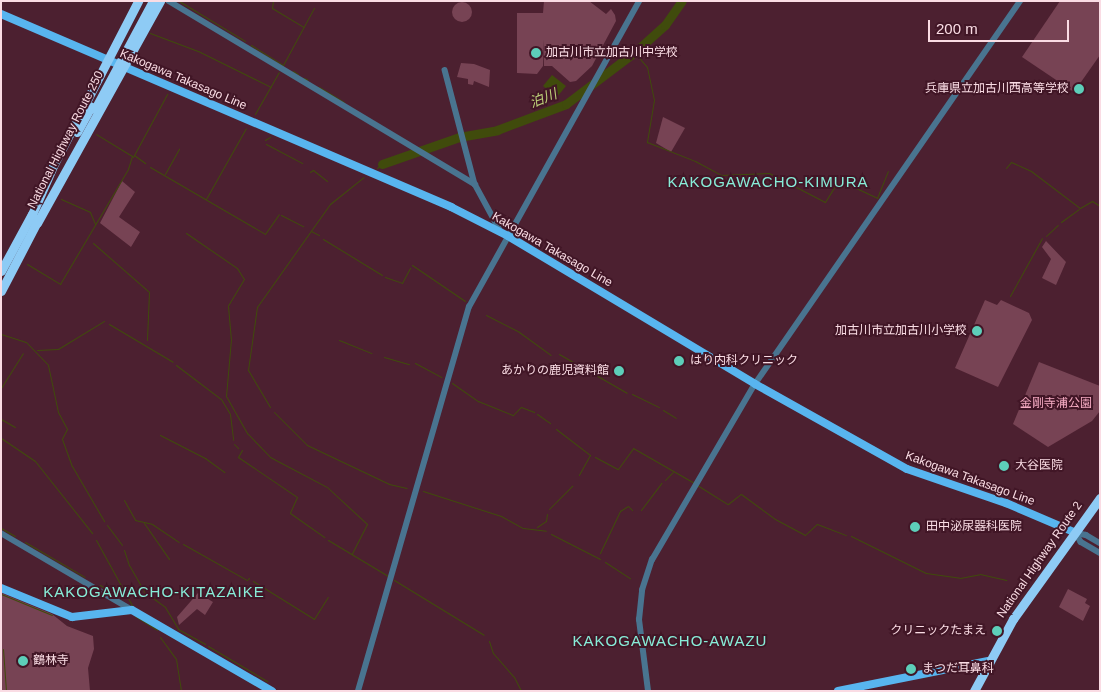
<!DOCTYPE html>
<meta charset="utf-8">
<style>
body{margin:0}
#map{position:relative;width:1101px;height:692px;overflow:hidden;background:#4c2030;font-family:Helvetica,"Noto Sans JP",sans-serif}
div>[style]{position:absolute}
.green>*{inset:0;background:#774354}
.round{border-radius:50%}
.water>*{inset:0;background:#404b0c}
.stream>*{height:1px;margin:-0.5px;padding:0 0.5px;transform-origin:0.5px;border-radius:0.5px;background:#404b0c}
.river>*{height:9px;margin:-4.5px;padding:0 4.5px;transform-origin:4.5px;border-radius:4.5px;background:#404b0c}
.minor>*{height:5.5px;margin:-2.75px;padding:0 2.75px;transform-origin:2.75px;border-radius:2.75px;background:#497490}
.major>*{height:8px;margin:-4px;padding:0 4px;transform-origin:4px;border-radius:4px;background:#58b5ef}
.highway>*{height:9px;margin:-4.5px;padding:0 4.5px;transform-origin:4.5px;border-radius:4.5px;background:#8ecbf5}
.highway-bridge>*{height:9px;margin:-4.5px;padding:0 4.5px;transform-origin:4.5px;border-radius:4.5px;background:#8ecbf5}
.dots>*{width:14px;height:14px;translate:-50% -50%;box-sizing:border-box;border:2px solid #411626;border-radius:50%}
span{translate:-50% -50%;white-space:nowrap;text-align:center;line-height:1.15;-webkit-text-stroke:4px #411626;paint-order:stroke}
.poi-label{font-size:12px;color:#fadce4}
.left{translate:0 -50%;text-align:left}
.right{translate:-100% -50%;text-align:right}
.street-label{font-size:12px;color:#fadce4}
.park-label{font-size:12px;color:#f5abc2}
.water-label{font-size:14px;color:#bdd079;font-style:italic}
.quarter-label{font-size:15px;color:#88edd8;letter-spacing:1px}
.frame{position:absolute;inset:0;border:2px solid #fadce4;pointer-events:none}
.scale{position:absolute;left:928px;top:20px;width:141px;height:22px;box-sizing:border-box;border:2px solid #fadce4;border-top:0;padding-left:6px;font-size:15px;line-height:18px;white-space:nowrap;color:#fadce4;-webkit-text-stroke:4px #411626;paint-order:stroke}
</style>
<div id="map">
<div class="green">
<div style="clip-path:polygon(544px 1px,589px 1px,606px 14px,611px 9px,615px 15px,616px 21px,592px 66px,576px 81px,570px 82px,552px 66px,544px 66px,543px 39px,543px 66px,537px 74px,517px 73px,517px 13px,543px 13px)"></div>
<div style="clip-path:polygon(1060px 1px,1100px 1px,1100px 55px,1074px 92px,1022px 57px)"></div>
<div class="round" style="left:452px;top:2px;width:20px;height:20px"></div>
<div style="clip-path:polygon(461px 63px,474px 64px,490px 70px,489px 87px,474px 81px,473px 85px,468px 84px,468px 79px,457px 77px)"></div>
<div style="clip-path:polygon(663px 117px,685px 128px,671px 152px,656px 143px)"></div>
<div style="clip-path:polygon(122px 181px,135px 192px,119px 217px,140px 232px,131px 247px,100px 223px)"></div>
<div style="clip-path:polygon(1046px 241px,1066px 262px,1056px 285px,1042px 278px,1051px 259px,1042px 247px)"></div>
<div style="clip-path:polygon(985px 300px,997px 305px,1001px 300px,1029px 313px,1032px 320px,998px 387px,955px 368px)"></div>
<div style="clip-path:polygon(1039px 362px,1100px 386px,1100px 411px,1092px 421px,1048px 447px,1013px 424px)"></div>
<div style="clip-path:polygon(1068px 589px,1087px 599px,1085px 603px,1090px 606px,1083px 621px,1059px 607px)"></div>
<div style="clip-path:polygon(1px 593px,52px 614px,67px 626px,93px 636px,94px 649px,88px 668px,90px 691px,1px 691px)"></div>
<div style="clip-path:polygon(198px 593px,213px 602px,205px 615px,197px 609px,179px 625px,177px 617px)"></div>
</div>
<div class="water">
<div style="clip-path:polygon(552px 75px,566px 86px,557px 97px,543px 86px)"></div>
</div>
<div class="stream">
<div style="left:179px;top:1px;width:77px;rotate:31.2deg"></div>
<div style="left:273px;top:1px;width:7px;rotate:98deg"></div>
<div style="left:272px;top:8px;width:37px;rotate:31deg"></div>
<div style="left:150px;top:33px;width:51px;rotate:20.6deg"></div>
<div style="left:198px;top:51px;width:81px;rotate:26.3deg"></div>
<div style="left:251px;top:45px;width:38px;rotate:32deg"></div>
<div style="left:634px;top:52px;width:20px;rotate:49deg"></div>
<div style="left:647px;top:67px;width:34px;rotate:78deg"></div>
<div style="left:654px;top:100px;width:43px;rotate:99.5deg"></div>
<div style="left:647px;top:142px;width:52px;rotate:21.6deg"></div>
<div style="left:695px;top:161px;width:30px;rotate:28deg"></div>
<div style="left:721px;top:175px;width:48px;rotate:-2.4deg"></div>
<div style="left:769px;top:173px;width:63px;rotate:27.4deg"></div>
<div style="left:825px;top:202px;width:19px;rotate:-58deg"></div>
<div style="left:835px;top:186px;width:5px;rotate:22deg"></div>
<div style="left:840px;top:188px;width:7px;rotate:-63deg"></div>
<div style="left:843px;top:182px;width:38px;rotate:25deg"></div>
<div style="left:877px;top:198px;width:29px;rotate:-68deg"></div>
<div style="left:283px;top:65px;width:65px;rotate:-61.5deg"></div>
<div style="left:293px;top:71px;width:6px;rotate:31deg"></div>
<div style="left:304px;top:78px;width:4px;rotate:27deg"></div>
<div style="left:319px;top:87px;width:29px;rotate:31deg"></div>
<div style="left:255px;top:114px;width:48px;rotate:-60.3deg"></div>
<div style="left:265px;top:140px;width:6px;rotate:-31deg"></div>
<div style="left:266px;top:144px;width:41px;rotate:27.8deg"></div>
<div style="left:134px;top:155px;width:14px;rotate:36deg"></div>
<div style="left:133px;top:157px;width:72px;rotate:-61.6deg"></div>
<div style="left:150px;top:167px;width:133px;rotate:30.2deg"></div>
<div style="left:265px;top:234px;width:24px;rotate:-55deg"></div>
<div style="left:377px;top:168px;width:6px;rotate:-39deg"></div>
<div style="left:1006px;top:168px;width:8px;rotate:-50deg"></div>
<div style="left:1011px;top:162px;width:22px;rotate:24deg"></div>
<div style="left:1031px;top:171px;width:61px;rotate:37.1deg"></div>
<div style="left:1080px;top:208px;width:14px;rotate:-30deg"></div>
<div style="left:1092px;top:201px;width:9px;rotate:32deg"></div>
<div style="left:310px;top:172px;width:4px;rotate:-34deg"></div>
<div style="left:313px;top:170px;width:18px;rotate:38deg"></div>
<div style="left:165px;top:174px;width:29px;rotate:-61deg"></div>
<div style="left:61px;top:199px;width:32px;rotate:24deg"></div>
<div style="left:90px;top:212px;width:13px;rotate:67deg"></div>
<div style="left:206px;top:199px;width:81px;rotate:-60.6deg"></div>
<div style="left:281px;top:215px;width:25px;rotate:27deg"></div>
<div style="left:1061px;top:222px;width:22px;rotate:-36deg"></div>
<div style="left:311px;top:231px;width:9px;rotate:27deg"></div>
<div style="left:186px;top:233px;width:62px;rotate:34.5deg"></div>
<div style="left:237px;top:268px;width:13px;rotate:58deg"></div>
<div style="left:244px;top:279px;width:31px;rotate:121deg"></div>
<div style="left:228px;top:306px;width:33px;rotate:85deg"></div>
<div style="left:231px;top:339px;width:57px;rotate:95deg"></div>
<div style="left:226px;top:396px;width:43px;rotate:60.4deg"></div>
<div style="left:247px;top:433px;width:33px;rotate:46deg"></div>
<div style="left:270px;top:457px;width:64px;rotate:27.8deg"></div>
<div style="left:327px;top:487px;width:54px;rotate:42.8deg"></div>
<div style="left:367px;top:524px;width:34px;rotate:117deg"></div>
<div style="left:1046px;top:236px;width:16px;rotate:-43deg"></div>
<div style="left:323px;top:239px;width:69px;rotate:31.4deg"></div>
<div style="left:93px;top:243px;width:74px;rotate:41.2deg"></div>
<div style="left:149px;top:292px;width:48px;rotate:92.4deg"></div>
<div style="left:27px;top:264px;width:39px;rotate:31deg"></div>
<div style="left:60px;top:284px;width:134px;rotate:-59.4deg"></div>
<div style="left:128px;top:169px;width:14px;rotate:-73deg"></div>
<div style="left:132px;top:156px;width:42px;rotate:-148.6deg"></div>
<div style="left:412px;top:265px;width:64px;rotate:34.2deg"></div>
<div style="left:385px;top:277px;width:18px;rotate:19deg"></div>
<div style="left:402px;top:283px;width:17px;rotate:-62deg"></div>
<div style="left:1010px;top:296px;width:66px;rotate:-61.1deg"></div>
<div style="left:486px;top:315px;width:37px;rotate:27deg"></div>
<div style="left:519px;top:332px;width:39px;rotate:36deg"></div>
<div style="left:109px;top:324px;width:74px;rotate:30.7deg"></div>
<div style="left:1px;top:334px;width:26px;rotate:18deg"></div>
<div style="left:26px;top:342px;width:32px;rotate:46deg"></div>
<div style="left:48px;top:365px;width:48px;rotate:78deg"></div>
<div style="left:58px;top:412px;width:19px;rotate:62deg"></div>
<div style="left:67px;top:429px;width:11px;rotate:117deg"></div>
<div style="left:62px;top:439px;width:29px;rotate:70deg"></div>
<div style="left:72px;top:466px;width:64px;rotate:59.8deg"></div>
<div style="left:339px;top:340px;width:35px;rotate:22deg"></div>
<div style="left:37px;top:350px;width:21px;rotate:-3deg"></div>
<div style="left:58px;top:349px;width:54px;rotate:-31.3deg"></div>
<div style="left:559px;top:354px;width:78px;rotate:29.8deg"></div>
<div style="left:384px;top:357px;width:26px;rotate:16deg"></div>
<div style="left:415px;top:363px;width:30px;rotate:28deg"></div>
<div style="left:176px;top:365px;width:56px;rotate:37.1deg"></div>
<div style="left:221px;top:399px;width:17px;rotate:59deg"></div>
<div style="left:230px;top:414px;width:26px;rotate:83deg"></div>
<div style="left:452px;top:383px;width:32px;rotate:35deg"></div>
<div style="left:478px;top:401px;width:38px;rotate:22deg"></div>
<div style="left:513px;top:415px;width:11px;rotate:-45deg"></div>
<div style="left:521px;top:407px;width:14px;rotate:21deg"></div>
<div style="left:1px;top:388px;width:41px;rotate:-57.8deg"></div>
<div style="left:632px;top:394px;width:30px;rotate:26deg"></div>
<div style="left:270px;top:407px;width:43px;rotate:-120.7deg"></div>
<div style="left:248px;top:370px;width:64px;rotate:-81.9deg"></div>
<div style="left:257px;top:307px;width:126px;rotate:-54.7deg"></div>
<div style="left:330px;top:204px;width:43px;rotate:-38.5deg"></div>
<div style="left:663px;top:410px;width:15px;rotate:32deg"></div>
<div style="left:274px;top:412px;width:47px;rotate:45deg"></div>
<div style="left:307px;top:445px;width:91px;rotate:25.4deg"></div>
<div style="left:389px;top:484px;width:18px;rotate:13deg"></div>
<div style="left:537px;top:414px;width:16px;rotate:35deg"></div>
<div style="left:1px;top:419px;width:16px;rotate:30deg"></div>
<div style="left:556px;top:429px;width:43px;rotate:37.4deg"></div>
<div style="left:590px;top:455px;width:23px;rotate:119deg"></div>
<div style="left:160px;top:435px;width:51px;rotate:27.1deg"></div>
<div style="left:205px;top:458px;width:24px;rotate:36deg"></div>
<div style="left:1px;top:438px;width:41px;rotate:34.1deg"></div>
<div style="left:35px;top:461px;width:92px;rotate:51.6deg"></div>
<div style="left:234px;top:444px;width:6px;rotate:45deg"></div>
<div style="left:242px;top:450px;width:8px;rotate:120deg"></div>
<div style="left:238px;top:457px;width:71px;rotate:34.1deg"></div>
<div style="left:297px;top:497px;width:17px;rotate:114deg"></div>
<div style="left:290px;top:513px;width:42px;rotate:35.2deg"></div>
<div style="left:595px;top:457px;width:26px;rotate:28deg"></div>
<div style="left:618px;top:469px;width:26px;rotate:-54deg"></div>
<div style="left:633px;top:448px;width:70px;rotate:29.8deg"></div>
<div style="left:665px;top:480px;width:11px;rotate:-45deg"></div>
<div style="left:697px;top:485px;width:36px;rotate:32deg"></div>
<div style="left:728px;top:504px;width:16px;rotate:-38deg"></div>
<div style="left:741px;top:494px;width:42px;rotate:36.3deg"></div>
<div style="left:775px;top:519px;width:34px;rotate:28deg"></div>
<div style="left:805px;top:535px;width:16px;rotate:-43deg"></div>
<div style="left:817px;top:524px;width:31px;rotate:21deg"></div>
<div style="left:423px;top:491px;width:82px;rotate:17.8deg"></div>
<div style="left:501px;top:516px;width:25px;rotate:29deg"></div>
<div style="left:523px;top:528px;width:23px;rotate:7deg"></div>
<div style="left:124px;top:500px;width:23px;rotate:61deg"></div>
<div style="left:135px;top:520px;width:17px;rotate:13deg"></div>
<div style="left:152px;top:524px;width:32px;rotate:34deg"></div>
<div style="left:549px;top:509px;width:33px;rotate:-45deg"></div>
<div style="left:641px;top:510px;width:34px;rotate:-53deg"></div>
<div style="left:144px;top:523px;width:44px;rotate:55.2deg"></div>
<div style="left:107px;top:525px;width:25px;rotate:53deg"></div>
<div style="left:537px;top:527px;width:11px;rotate:-34deg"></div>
<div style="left:546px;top:521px;width:7px;rotate:-82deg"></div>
<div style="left:1px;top:528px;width:16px;rotate:30deg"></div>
<div style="left:551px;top:534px;width:55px;rotate:27deg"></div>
<div style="left:851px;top:536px;width:84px;rotate:26.3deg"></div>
<div style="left:926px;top:573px;width:34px;rotate:8deg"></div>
<div style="left:960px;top:578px;width:20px;rotate:-11deg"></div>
<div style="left:980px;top:574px;width:27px;rotate:13deg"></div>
<div style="left:96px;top:540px;width:77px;rotate:61.1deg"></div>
<div style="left:328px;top:540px;width:70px;rotate:31deg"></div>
<div style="left:25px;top:542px;width:69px;rotate:30.3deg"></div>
<div style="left:183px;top:544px;width:73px;rotate:29.4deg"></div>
<div style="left:247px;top:580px;width:3px;rotate:-45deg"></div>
<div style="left:124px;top:550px;width:16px;rotate:72deg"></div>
<div style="left:129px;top:565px;width:32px;rotate:60deg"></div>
<div style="left:600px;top:553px;width:47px;rotate:-64.5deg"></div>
<div style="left:620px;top:511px;width:9px;rotate:-32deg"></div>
<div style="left:628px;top:506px;width:6px;rotate:45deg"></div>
<div style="left:605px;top:562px;width:30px;rotate:33deg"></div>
<div style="left:394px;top:580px;width:105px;rotate:31.4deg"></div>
<div style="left:253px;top:581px;width:72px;rotate:31.9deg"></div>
<div style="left:314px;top:619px;width:26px;rotate:-58deg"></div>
<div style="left:100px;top:585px;width:13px;rotate:32deg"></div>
<div style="left:1px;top:594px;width:55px;rotate:22.4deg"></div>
<div style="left:150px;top:596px;width:19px;rotate:36deg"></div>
<div style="left:165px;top:607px;width:26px;rotate:59deg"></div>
<div style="left:178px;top:629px;width:31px;rotate:29deg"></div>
<div style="left:135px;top:616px;width:26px;rotate:32deg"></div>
<div style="left:160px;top:637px;width:27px;rotate:54deg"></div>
<div style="left:176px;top:659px;width:32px;rotate:81deg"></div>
<div style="left:489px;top:641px;width:13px;rotate:72deg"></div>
<div style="left:493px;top:653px;width:32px;rotate:49deg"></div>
<div style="left:514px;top:677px;width:16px;rotate:63deg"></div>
<div style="left:208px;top:646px;width:69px;rotate:30.7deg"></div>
<div style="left:3px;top:649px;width:42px;rotate:85.9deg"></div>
</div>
<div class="river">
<div style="left:382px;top:164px;width:82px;rotate:-19.3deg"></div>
<div style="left:459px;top:137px;width:39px;rotate:-10deg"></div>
<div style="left:497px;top:130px;width:74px;rotate:-20.6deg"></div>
<div style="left:566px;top:104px;width:88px;rotate:-37.1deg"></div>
<div style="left:636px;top:51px;width:39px;rotate:-42deg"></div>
<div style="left:665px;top:25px;width:29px;rotate:-55deg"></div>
</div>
<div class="minor">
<div style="left:169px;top:1px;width:357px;rotate:30.9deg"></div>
<div style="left:475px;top:184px;width:52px;rotate:61.5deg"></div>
<div style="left:445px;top:70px;width:118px;rotate:75.3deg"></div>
<div style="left:1px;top:533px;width:152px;rotate:30.4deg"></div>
<div style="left:1076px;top:533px;width:10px;rotate:61deg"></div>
<div style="left:1081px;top:542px;width:22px;rotate:30deg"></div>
<div style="left:1076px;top:533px;width:10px;rotate:11deg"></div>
<div style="left:1086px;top:535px;width:16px;rotate:30deg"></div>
<div style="left:358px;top:691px;width:400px;rotate:-73.9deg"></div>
<div style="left:469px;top:307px;width:350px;rotate:-60.9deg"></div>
<div style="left:648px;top:691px;width:72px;rotate:-97.2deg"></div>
<div style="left:639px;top:620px;width:30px;rotate:-84deg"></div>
<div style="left:642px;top:590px;width:32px;rotate:-72deg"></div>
<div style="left:652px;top:560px;width:204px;rotate:-59.7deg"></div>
<div style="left:755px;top:384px;width:466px;rotate:-55.3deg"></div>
</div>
<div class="major">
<div style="left:1px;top:14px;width:490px;rotate:23.2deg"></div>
<div style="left:451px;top:207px;width:64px;rotate:27deg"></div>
<div style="left:508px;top:236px;width:288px;rotate:30.9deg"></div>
<div style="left:755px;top:384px;width:174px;rotate:29.2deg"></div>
<div style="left:907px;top:469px;width:105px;rotate:19deg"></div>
<div style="left:1006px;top:503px;width:76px;rotate:23.2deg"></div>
<div style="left:1px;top:588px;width:77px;rotate:22.2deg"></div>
<div style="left:72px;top:617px;width:60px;rotate:-6.7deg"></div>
<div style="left:132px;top:610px;width:162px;rotate:30.1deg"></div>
<div style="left:838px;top:691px;width:153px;rotate:-11.3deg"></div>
</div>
<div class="highway">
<div style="left:77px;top:132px;width:29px;rotate:-61deg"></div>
<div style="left:30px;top:219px;width:58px;rotate:-66.5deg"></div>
<div style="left:53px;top:166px;width:186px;rotate:-62.7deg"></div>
<div style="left:37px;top:223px;width:254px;rotate:-61deg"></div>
<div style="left:1px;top:271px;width:65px;rotate:-61.5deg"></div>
<div style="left:1px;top:291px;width:82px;rotate:-62.5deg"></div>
<div style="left:974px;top:691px;width:82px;rotate:-61.6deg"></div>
<div style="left:1013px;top:619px;width:149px;rotate:-54.3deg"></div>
</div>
<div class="highway-bridge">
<div style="left:95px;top:109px;width:123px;rotate:-61.8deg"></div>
</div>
<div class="dots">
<div style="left:536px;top:53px;background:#5dceb9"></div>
<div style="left:1079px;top:89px;background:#5dceb9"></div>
<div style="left:977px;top:331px;background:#5dceb9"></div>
<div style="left:679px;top:361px;background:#5dceb9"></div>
<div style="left:619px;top:371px;background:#5dceb9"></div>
<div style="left:1004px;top:466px;background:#5dceb9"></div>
<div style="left:915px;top:527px;background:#5dceb9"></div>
<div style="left:997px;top:631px;background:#5dceb9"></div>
<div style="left:23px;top:661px;background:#5dceb9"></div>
<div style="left:911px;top:669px;background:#5dceb9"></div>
</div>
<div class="poi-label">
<span class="left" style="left:546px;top:53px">加古川市立加古川中学校</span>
<span class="right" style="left:1069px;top:89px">兵庫県立加古川西高等学校</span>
<span class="right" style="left:967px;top:331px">加古川市立加古川小学校</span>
<span class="left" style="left:690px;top:361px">はり内科クリニック</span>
<span class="right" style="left:609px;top:371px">あかりの鹿児資料館</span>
<span class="left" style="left:1015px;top:466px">大谷医院</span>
<span class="left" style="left:926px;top:527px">田中泌尿器科医院</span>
<span class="right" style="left:986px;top:631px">クリニックたまえ</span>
<span class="left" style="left:33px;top:661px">鶴林寺</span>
<span class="left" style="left:922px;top:669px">まつだ耳鼻科</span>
</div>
<div class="street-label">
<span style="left:183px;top:80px;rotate:23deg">Kakogawa Takasago Line</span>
<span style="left:66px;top:140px;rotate:-63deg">National Highway Route 250</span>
<span style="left:552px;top:250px;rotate:30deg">Kakogawa Takasago Line</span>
<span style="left:970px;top:479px;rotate:20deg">Kakogawa Takasago Line</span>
<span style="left:1040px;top:560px;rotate:-55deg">National Highway Route 2</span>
</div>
<div class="park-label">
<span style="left:1056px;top:404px">金剛寺浦公園</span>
</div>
<div class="water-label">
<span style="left:543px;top:98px;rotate:-21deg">泊川</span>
</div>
<div class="quarter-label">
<span style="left:768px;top:182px">KAKOGAWACHO-KIMURA</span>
<span style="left:154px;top:592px">KAKOGAWACHO-KITAZAIKE</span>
<span style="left:670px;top:641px">KAKOGAWACHO-AWAZU</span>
</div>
<div class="frame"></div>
<div class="scale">200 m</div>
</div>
